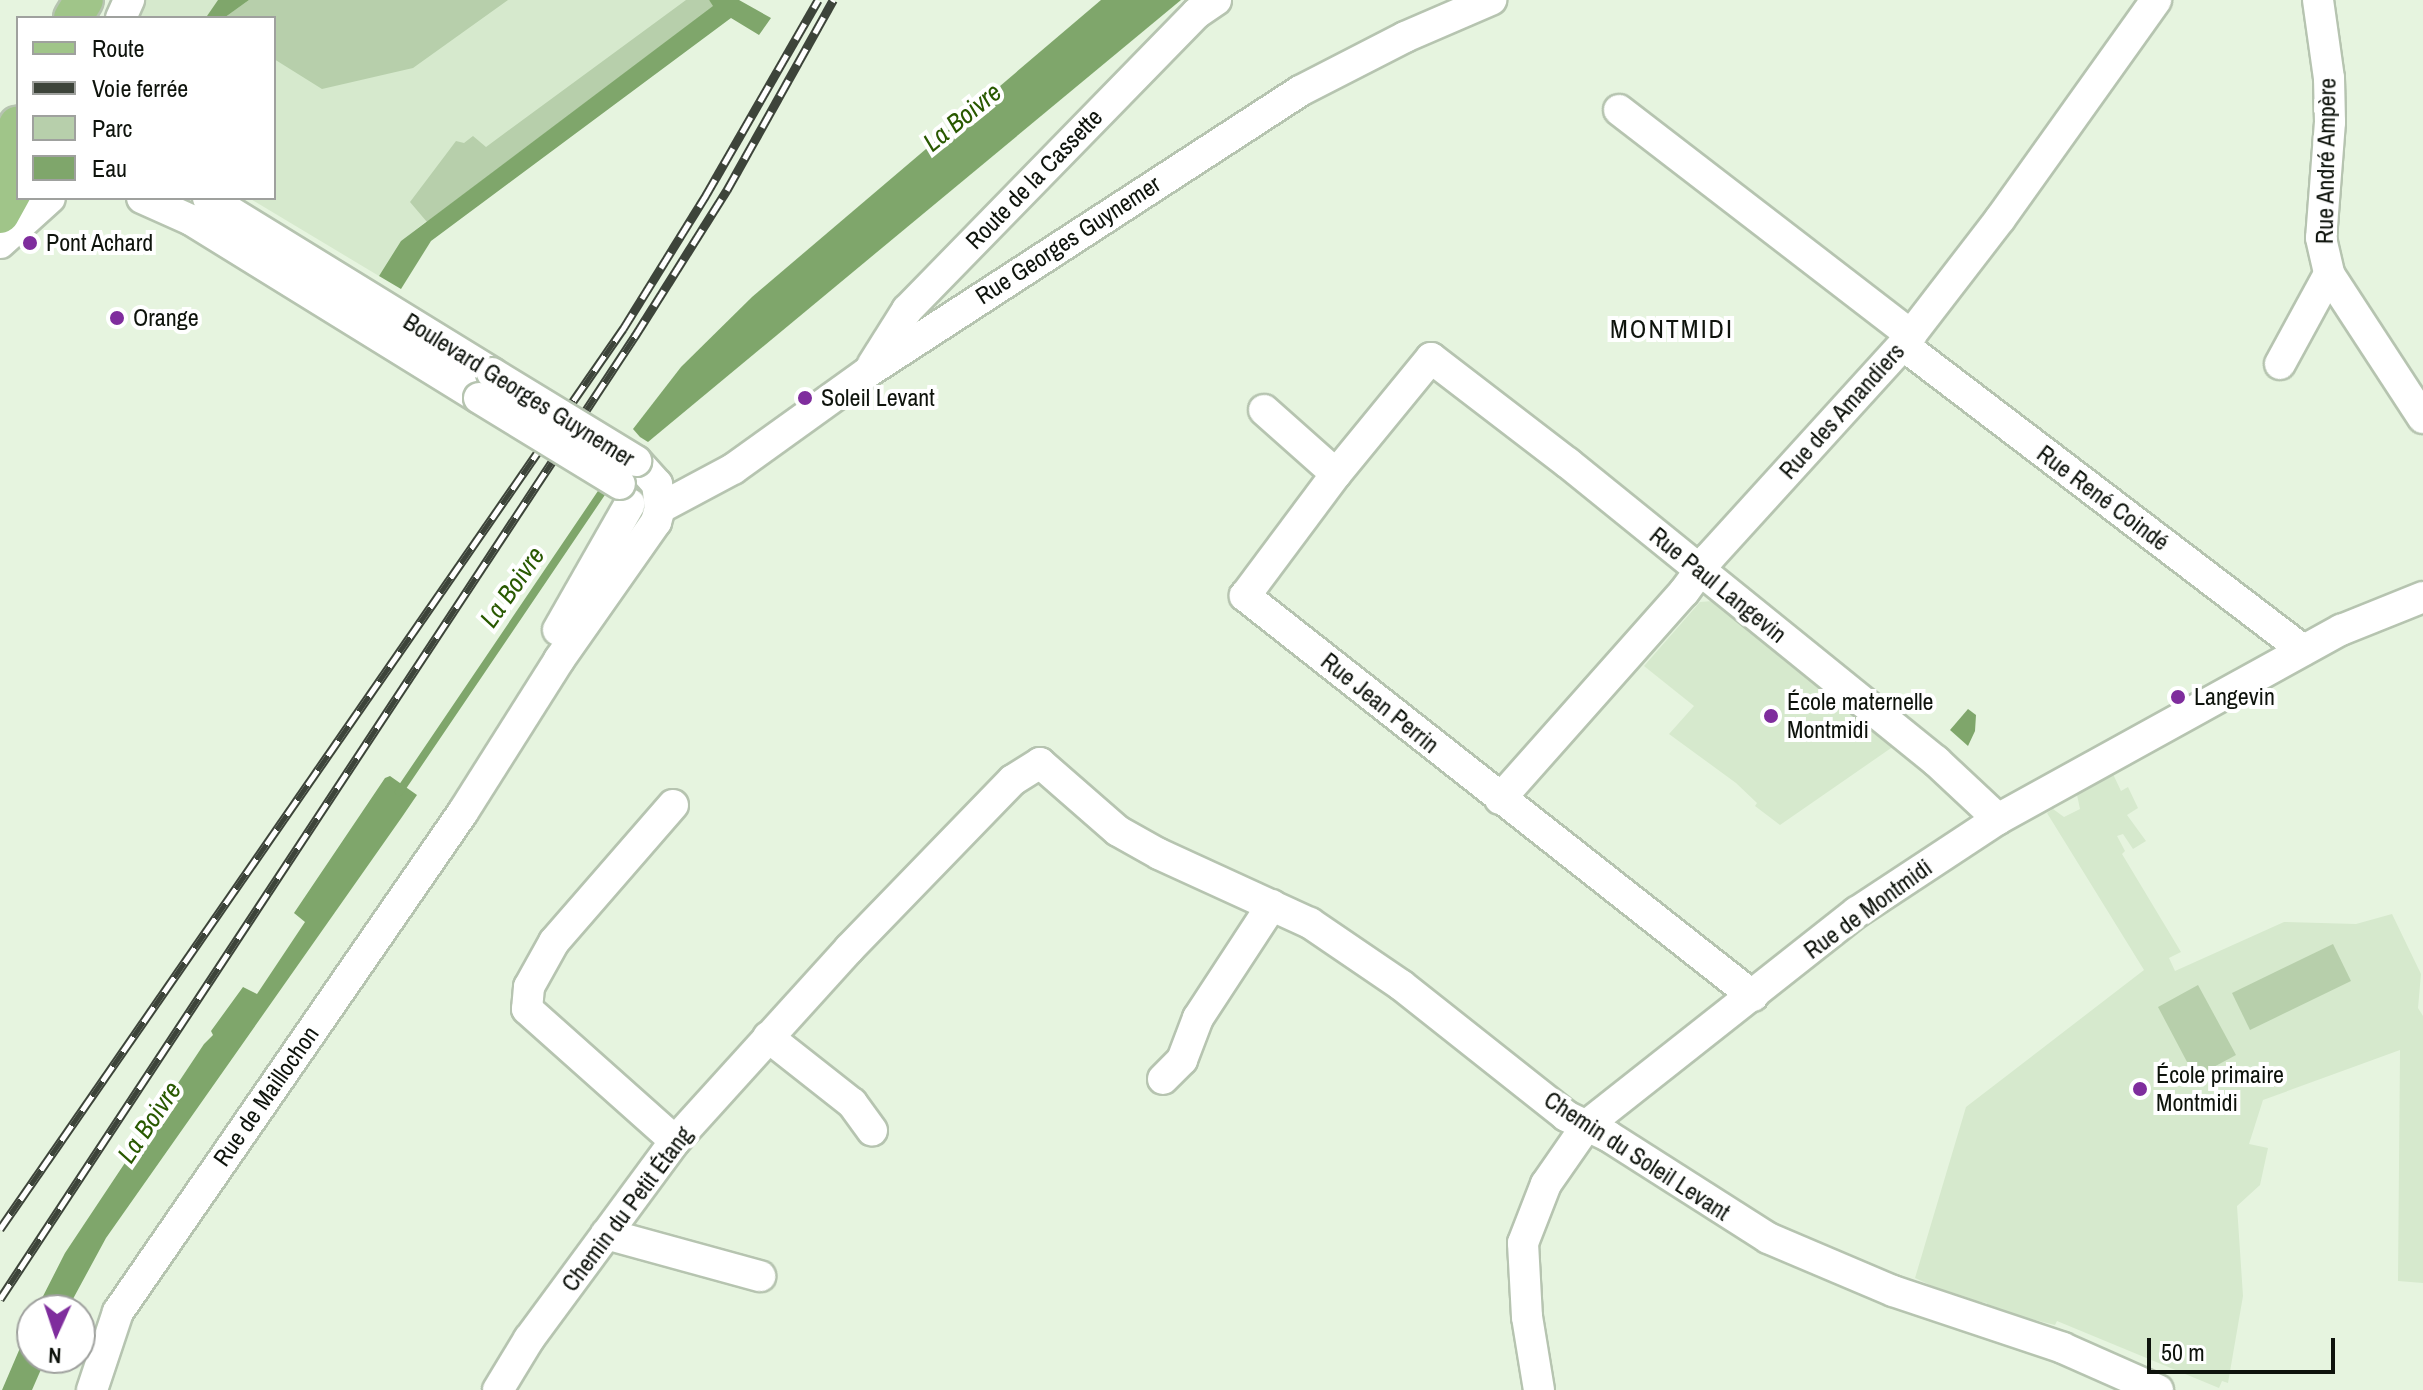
<!DOCTYPE html>
<meta charset="utf-8">
<style>
body{margin:0}
#map{position:relative;width:2423px;height:1390px;overflow:hidden;background:#e6f4df;font-family:"Archivo Narrow",sans-serif}
div>[style]{position:absolute}
.built>*{inset:0;background:#d6e9cd}
.green>*{inset:0;background:#b7cfab}
.water>*{inset:0;background:#7fa66b}
.stream>*{height:8px;margin:-4px;padding:0 4px;transform-origin:4px;border-radius:4px;background:#7fa66b}
.roads{filter:drop-shadow(2px 0 #b6c4b0) drop-shadow(-2px 0 #b6c4b0) drop-shadow(0 2px #b6c4b0) drop-shadow(0 -2px #b6c4b0)}
.minor>*{height:30px;margin:-15px;padding:0 15px;transform-origin:15px;border-radius:15px;background:#fff}
.major>*{height:38px;margin:-19px;padding:0 19px;transform-origin:19px;border-radius:19px;background:#a0c589}
.rail>*{height:9px;margin-top:-4.5px;transform-origin:0;background:repeating-linear-gradient(90deg,#fff 0 18px,#3d443a 0 36px);box-sizing:border-box;border-block:2px solid #3d443a}
.bridges{filter:drop-shadow(2px 0 #b6c4b0) drop-shadow(-2px 0 #b6c4b0) drop-shadow(0 2px #b6c4b0) drop-shadow(0 -2px #b6c4b0)}
.minor-bridge>*{height:30px;margin:-15px;padding:0 15px;transform-origin:15px;border-radius:15px;background:#fff}
.dots>*{width:22px;height:22px;translate:-50% -50%;box-sizing:border-box;border:4px solid #fff;border-radius:50%}
span{translate:-50% -50%;white-space:nowrap;text-align:center;line-height:1.15;-webkit-text-stroke:8px #fff;paint-order:stroke}
.street-label{font-size:24px;color:#0e130c}
.poi-label{font-size:24px;color:#0e130c}
.left{translate:0 -50%;text-align:left}
.water-label{font-size:26px;color:#295900;font-style:italic}
.neighbourhood-label{font-size:26px;color:#0e130c;letter-spacing:2px}
.legend{position:absolute;left:16px;top:16px;width:260px;height:184px;box-sizing:border-box;background:#fff;border:2px solid #9fa19e;margin:0;padding:10px 14px;list-style:none;font-size:24px;color:#0e130c}
.legend li{display:flex;align-items:center;gap:16px;height:40px}
.legend b{width:40px;border:2px solid #9fa19e}
.north{position:absolute;left:16px;top:1294px;width:80px;height:80px;box-sizing:border-box;background:#fff;border:2px solid #9fa19e;border-radius:50%;rotate:183deg;font-size:22px;font-weight:700;line-height:32px;text-align:center;color:#0e130c}
.north::after{content:'';display:block;margin:auto;width:28px;height:36px;background:#7f2d9d;clip-path:polygon(50% 0,100% 100%,50% 72%,0 100%)}
.scale{position:absolute;left:2147px;top:1338px;width:188px;height:36px;box-sizing:border-box;border:4px solid #0e130c;border-top:0;padding-left:10px;font-size:24px;line-height:28px;white-space:nowrap;color:#0e130c;-webkit-text-stroke:6px #fff;paint-order:stroke}
</style>
<div id="map">
<div class="built">
<div style="clip-path:polygon(141px 0,704px 0,409px 235px,379px 276px,249px 198px,274px 198px,274px 18px,133px 18px)"></div>
<div style="clip-path:polygon(1713px 601px,1894px 746px,1780px 825px,1755px 806px,1757px 803px,1736px 783px,1669px 734px,1694px 706px,1644px 666px,1700px 602px)"></div>
<div style="clip-path:polygon(2113px 774px,2121px 791px,2128px 787px,2138px 808px,2127px 815px,2146px 841px,2133px 849px,2123px 834px,2117px 836px,2125px 851px,2122px 854px,2181px 952px,2169px 958px,2175px 971px,2284px 922px,2356px 924px,2392px 914px,2421px 974px,2418px 1008px,2423px 1016px,2423px 1283px,2398px 1281px,2400px 1050px,2263px 1100px,2249px 1144px,2268px 1148px,2260px 1185px,2237px 1206px,2243px 1296px,2228px 1383px,2222px 1381px,2219px 1388px,2057px 1321px,2055px 1325px,1986px 1308px,1987px 1303px,1958px 1298px,1915px 1278px,1966px 1107px,2144px 970px,2047px 813px,2053px 809px,2064px 817px,2080px 809px,2077px 795px)"></div>
</div>
<div class="green">
<div style="clip-path:polygon(249px 0,508px 0,413px 68px,322px 89px,274px 59px,274px 18px,224px 18px)"></div>
<div style="clip-path:polygon(686px 0,709px 0,714px 6px,427px 222px,410px 202px,456px 141px,464px 143px,473px 136px,486px 147px)"></div>
<div style="clip-path:polygon(2333px 944px,2351px 981px,2250px 1030px,2232px 993px)"></div>
<div style="clip-path:polygon(2198px 985px,2236px 1055px,2195px 1077px,2158px 1007px)"></div>
</div>
<div class="water">
<div style="clip-path:polygon(218px 0,249px 0,224px 18px,210px 18px,207px 16px)"></div>
<div style="clip-path:polygon(709px 0,739px 0,771px 18px,759px 35px,731px 18px,431px 241px,401px 289px,379px 276px,401px 241px,713px 6px)"></div>
<div style="clip-path:polygon(1101px 0,1181px 0,648px 442px,640px 437px,633px 429px,681px 367px,752px 297px)"></div>
<div style="clip-path:polygon(1968px 709px,1976px 715px,1975px 731px,1968px 746px,1950px 730px)"></div>
<div style="clip-path:polygon(390px 776px,417px 795px,402px 817px,106px 1238px,67px 1310px,36px 1310px,65px 1253px,204px 1044px,213px 1035px,211px 1031px,243px 987px,257px 994px,305px 922px,294px 913px,385px 778px)"></div>
<div style="clip-path:polygon(32px 1320px,32px 1358px,46px 1358px,32px 1390px,2px 1390px)"></div>
</div>
<div class="stream">
<div style="left:399px;top:792px;width:374px;rotate:-55.9deg"></div>
</div>
<div class="roads">
<div class="minor">
<div style="left:2318px;top:0;width:79px;rotate:82deg"></div>
<div style="left:2329px;top:78px;width:44px;rotate:88.7deg"></div>
<div style="left:2330px;top:122px;width:116px;rotate:94.4deg"></div>
<div style="left:2321px;top:238px;width:37px;rotate:77deg"></div>
<div style="left:2329px;top:274px;width:172px;rotate:56.9deg"></div>
<div style="left:121px;top:18px;width:20px;rotate:-66deg"></div>
<div style="left:1619px;top:110px;width:369px;rotate:37.6deg"></div>
<div style="left:142px;top:198px;width:54px;rotate:24.2deg"></div>
<div style="left:191px;top:220px;width:339px;rotate:31.7deg"></div>
<div style="left:208px;top:198px;width:334px;rotate:31.6deg"></div>
<div style="left:0;top:243px;width:67px;rotate:-42deg"></div>
<div style="left:1903px;top:345px;width:503px;rotate:37.33deg"></div>
<div style="left:873px;top:364px;width:64px;rotate:-57.8deg"></div>
<div style="left:907px;top:310px;width:415px;rotate:-45.7deg"></div>
<div style="left:1197px;top:13px;width:23px;rotate:-34deg"></div>
<div style="left:2280px;top:364px;width:102px;rotate:-61.4deg"></div>
<div style="left:1264px;top:410px;width:96px;rotate:41.6deg"></div>
<div style="left:660px;top:508px;width:83px;rotate:-28.1deg"></div>
<div style="left:733px;top:469px;width:166px;rotate:-35.7deg"></div>
<div style="left:868px;top:372px;width:515px;rotate:-33.04deg"></div>
<div style="left:1300px;top:91px;width:118px;rotate:-27.2deg"></div>
<div style="left:1405px;top:37px;width:94px;rotate:-23.3deg"></div>
<div style="left:558px;top:630px;width:145px;rotate:-60.3deg"></div>
<div style="left:1500px;top:799px;width:277px;rotate:-48.4deg"></div>
<div style="left:1684px;top:592px;width:42px;rotate:-53.7deg"></div>
<div style="left:1709px;top:558px;width:288px;rotate:-47.7deg"></div>
<div style="left:1903px;top:345px;width:159px;rotate:-52.4deg"></div>
<div style="left:2000px;top:219px;width:269px;rotate:-54.5deg"></div>
<div style="left:673px;top:805px;width:181px;rotate:131deg"></div>
<div style="left:554px;top:942px;width:51px;rotate:119.1deg"></div>
<div style="left:529px;top:987px;width:22px;rotate:95deg"></div>
<div style="left:527px;top:1009px;width:198px;rotate:41.7deg"></div>
<div style="left:1753px;top:996px;width:647px;rotate:-141.78deg"></div>
<div style="left:1245px;top:596px;width:152px;rotate:-53.3deg"></div>
<div style="left:1336px;top:474px;width:150px;rotate:-50.7deg"></div>
<div style="left:1431px;top:358px;width:173px;rotate:37.5deg"></div>
<div style="left:1568px;top:463px;width:474px;rotate:39deg"></div>
<div style="left:1936px;top:761px;width:85px;rotate:43.1deg"></div>
<div style="left:768px;top:1037px;width:107px;rotate:38.2deg"></div>
<div style="left:852px;top:1103px;width:34px;rotate:54deg"></div>
<div style="left:1163px;top:1079px;width:27px;rotate:-45deg"></div>
<div style="left:1182px;top:1060px;width:45px;rotate:-69.1deg"></div>
<div style="left:1198px;top:1018px;width:135px;rotate:-56.8deg"></div>
<div style="left:606px;top:1234px;width:160px;rotate:15.3deg"></div>
<div style="left:92px;top:1390px;width:82px;rotate:-71.6deg"></div>
<div style="left:118px;top:1312px;width:607px;rotate:-55.39deg"></div>
<div style="left:463px;top:812px;width:180px;rotate:-57.7deg"></div>
<div style="left:559px;top:660px;width:169px;rotate:-54.9deg"></div>
<div style="left:656px;top:522px;width:15px;rotate:-74deg"></div>
<div style="left:660px;top:508px;width:24px;rotate:-97deg"></div>
<div style="left:657px;top:484px;width:31px;rotate:-132deg"></div>
<div style="left:498px;top:1390px;width:60px;rotate:-58.7deg"></div>
<div style="left:529px;top:1339px;width:246px;rotate:-53.6deg"></div>
<div style="left:675px;top:1141px;width:259px;rotate:-47.8deg"></div>
<div style="left:849px;top:949px;width:235px;rotate:-45.9deg"></div>
<div style="left:1013px;top:780px;width:32px;rotate:-32deg"></div>
<div style="left:1040px;top:763px;width:103px;rotate:41.1deg"></div>
<div style="left:1118px;top:831px;width:47px;rotate:29.3deg"></div>
<div style="left:1159px;top:854px;width:166px;rotate:24.6deg"></div>
<div style="left:1310px;top:923px;width:110px;rotate:34.3deg"></div>
<div style="left:1401px;top:985px;width:211px;rotate:38.4deg"></div>
<div style="left:1566px;top:1116px;width:47px;rotate:25.5deg"></div>
<div style="left:1608px;top:1136px;width:190px;rotate:32.5deg"></div>
<div style="left:1768px;top:1238px;width:136px;rotate:23deg"></div>
<div style="left:1893px;top:1291px;width:179px;rotate:18.5deg"></div>
<div style="left:2063px;top:1348px;width:104px;rotate:23.9deg"></div>
<div style="left:1539px;top:1390px;width:74px;rotate:-99.3deg"></div>
<div style="left:1527px;top:1317px;width:74px;rotate:-93.1deg"></div>
<div style="left:1523px;top:1243px;width:63px;rotate:-68.7deg"></div>
<div style="left:1546px;top:1184px;width:72px;rotate:-55.2deg"></div>
<div style="left:1587px;top:1125px;width:344px;rotate:-38.3deg"></div>
<div style="left:1857px;top:912px;width:169px;rotate:-33.4deg"></div>
<div style="left:1998px;top:819px;width:392px;rotate:-28.9deg"></div>
<div style="left:2341px;top:630px;width:88px;rotate:-21.9deg"></div>
</div>
<div class="major">
<div style="left:73px;top:18px;width:21px;rotate:-59deg"></div>
<div style="left:0;top:171px;width:49px;rotate:-68.6deg"></div>
<div style="left:0;top:214px;width:37px;rotate:-61deg"></div>
</div>
</div>
<div class="rail">
<div style="left:0;top:1229px;width:1095px;rotate:-55.31deg"></div>
<div style="left:623px;top:329px;width:158px;rotate:-58.2deg"></div>
<div style="left:706px;top:195px;width:225px;rotate:-60.1deg"></div>
<div style="left:0;top:1299px;width:1154px;rotate:-56.6deg"></div>
<div style="left:635px;top:336px;width:173px;rotate:-57.8deg"></div>
<div style="left:727px;top:190px;width:218px;rotate:-60.8deg"></div>
</div>
<div class="bridges">
<div class="minor-bridge">
<div style="left:492px;top:373px;width:169px;rotate:31.4deg"></div>
<div style="left:479px;top:398px;width:165px;rotate:31.4deg"></div>
</div>
</div>
<div class="dots">
<div style="left:30px;top:243px;background:#7f2d9d"></div>
<div style="left:117px;top:318px;background:#7f2d9d"></div>
<div style="left:805px;top:398px;background:#7f2d9d"></div>
<div style="left:2178px;top:697px;background:#7f2d9d"></div>
<div style="left:1771px;top:716px;background:#7f2d9d"></div>
<div style="left:2140px;top:1089px;background:#7f2d9d"></div>
</div>
<div class="street-label">
<span style="left:2326px;top:161px;rotate:-89deg">Rue André Ampère</span>
<span style="left:1034px;top:179px;rotate:-46deg">Route de la Cassette</span>
<span style="left:1068px;top:240px;rotate:-33deg">Rue Georges Guynemer</span>
<span style="left:519px;top:390px;rotate:32deg">Boulevard Georges Guynemer</span>
<span style="left:1842px;top:411px;rotate:-48deg">Rue des Amandiers</span>
<span style="left:2103px;top:498px;rotate:37deg">Rue René Coindé</span>
<span style="left:1718px;top:585px;rotate:39deg">Rue Paul Langevin</span>
<span style="left:1380px;top:703px;rotate:39deg">Rue Jean Perrin</span>
<span style="left:1868px;top:909px;rotate:-36deg">Rue de Montmidi</span>
<span style="left:266px;top:1096px;rotate:-55deg">Rue de Maillochon</span>
<span style="left:1637px;top:1156px;rotate:33deg">Chemin du Soleil Levant</span>
<span style="left:627px;top:1209px;rotate:-53deg">Chemin du Petit Étang</span>
</div>
<div class="poi-label">
<span class="left" style="left:46px;top:243px">Pont Achard</span>
<span class="left" style="left:133px;top:318px">Orange</span>
<span class="left" style="left:821px;top:398px">Soleil Levant</span>
<span class="left" style="left:2194px;top:697px">Langevin</span>
<span class="left" style="left:1787px;top:716px">École maternelle<br>Montmidi</span>
<span class="left" style="left:2156px;top:1089px">École primaire<br>Montmidi</span>
</div>
<div class="water-label">
<span style="left:962px;top:117px;rotate:-39deg">La Boivre</span>
<span style="left:512px;top:587px;rotate:-55deg">La Boivre</span>
<span style="left:149px;top:1122px;rotate:-56deg">La Boivre</span>
</div>
<div class="neighbourhood-label">
<span style="left:1672px;top:329px">MONTMIDI</span>
</div>
<ul class="legend">
<li><b style="height:10px;background:#a0c589"></b>Route</li>
<li><b style="height:10px;background:#3d443a"></b>Voie ferrée</li>
<li><b style="height:22px;background:#b7cfab"></b>Parc</li>
<li><b style="height:22px;background:#7fa66b"></b>Eau</li>
</ul>
<div class="north">N</div>
<div class="scale">50 m</div>
</div>
